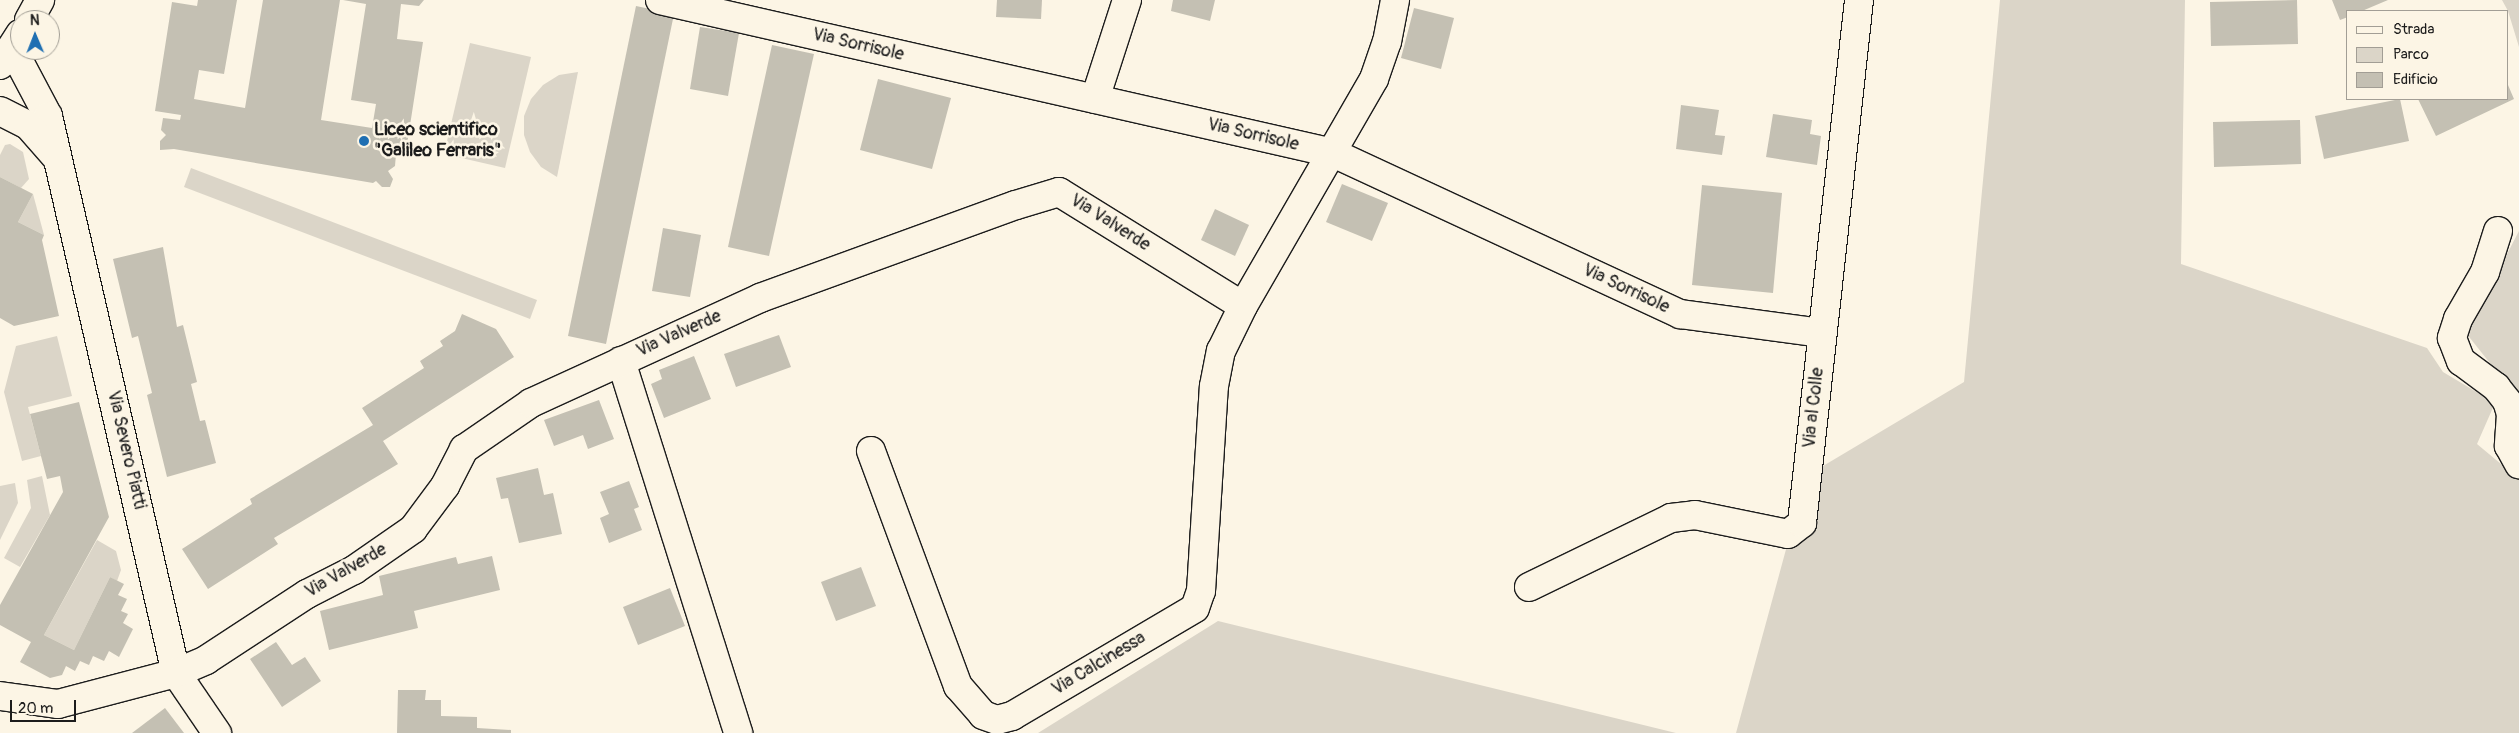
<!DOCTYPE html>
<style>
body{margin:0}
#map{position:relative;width:2519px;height:733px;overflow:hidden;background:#fcf5e5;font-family:Pangolin,sans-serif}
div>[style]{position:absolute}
.green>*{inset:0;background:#dbd5c8}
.building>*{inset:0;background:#c4c0b3}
.roads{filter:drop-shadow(1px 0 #1c1c1c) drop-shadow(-1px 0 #1c1c1c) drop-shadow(0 1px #1c1c1c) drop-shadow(0 -1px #1c1c1c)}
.minor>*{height:28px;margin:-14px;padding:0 14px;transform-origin:14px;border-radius:14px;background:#fcf5e5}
.major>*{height:28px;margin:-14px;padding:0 14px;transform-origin:14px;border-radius:14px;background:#fcf5e5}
.dots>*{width:14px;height:14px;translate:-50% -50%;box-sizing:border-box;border:2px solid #fcf5e5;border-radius:50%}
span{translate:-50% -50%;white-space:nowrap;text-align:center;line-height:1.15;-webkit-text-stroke:5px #fcf5e5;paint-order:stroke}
.street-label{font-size:18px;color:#1c1c1c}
.poi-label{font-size:18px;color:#1c1c1c;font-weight:700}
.left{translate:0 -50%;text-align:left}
.legend{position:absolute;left:2346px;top:10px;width:162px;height:90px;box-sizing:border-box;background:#fcf5e5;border:1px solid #a29e95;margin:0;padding:6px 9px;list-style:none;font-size:15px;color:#1c1c1c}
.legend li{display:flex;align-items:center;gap:10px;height:25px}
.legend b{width:25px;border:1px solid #a29e95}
.north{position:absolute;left:10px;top:10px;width:50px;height:50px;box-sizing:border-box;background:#fcf5e5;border:1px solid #a29e95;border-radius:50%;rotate:359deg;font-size:14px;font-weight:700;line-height:20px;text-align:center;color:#1c1c1c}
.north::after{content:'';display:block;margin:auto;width:18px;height:22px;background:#1f6fb2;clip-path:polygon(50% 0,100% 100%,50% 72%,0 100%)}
.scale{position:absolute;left:10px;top:700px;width:66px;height:22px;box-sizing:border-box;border:2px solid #1c1c1c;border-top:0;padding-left:6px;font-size:15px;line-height:18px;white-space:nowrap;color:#1c1c1c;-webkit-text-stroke:4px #fcf5e5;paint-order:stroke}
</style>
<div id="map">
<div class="green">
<div style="clip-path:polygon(2000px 0,2185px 0,2181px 264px,2427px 348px,2443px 372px,2495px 403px,2477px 444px,2519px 479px,2519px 733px,1736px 733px,1788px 542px,1818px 469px,1964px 382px)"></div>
<div style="clip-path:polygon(2502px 0,2519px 0,2519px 47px,2508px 11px)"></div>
<div style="clip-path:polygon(470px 43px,531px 57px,505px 168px,444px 154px)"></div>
<div style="clip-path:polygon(578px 72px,557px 177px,541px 167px,530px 152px,524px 135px,524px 116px,531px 99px,543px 85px,559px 75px)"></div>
<div style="clip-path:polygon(10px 144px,23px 152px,29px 179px,21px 188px,0 177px,0 155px,5px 145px)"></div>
<div style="clip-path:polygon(191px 168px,537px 300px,530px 319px,184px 187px)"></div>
<div style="clip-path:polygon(33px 194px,44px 235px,18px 222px)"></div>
<div style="clip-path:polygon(2519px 231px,2519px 392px,2505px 382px,2466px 333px)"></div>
<div style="clip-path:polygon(57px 336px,72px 396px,28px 407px,41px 456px,22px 461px,4px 392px,16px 346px)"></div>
<div style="clip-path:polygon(42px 476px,50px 515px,20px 567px,4px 558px,31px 508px,27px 480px)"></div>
<div style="clip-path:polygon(15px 483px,18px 503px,0 540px,0 486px)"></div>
<div style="clip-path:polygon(97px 540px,116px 551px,121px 570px,117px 581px,110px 577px,74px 650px,44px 635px)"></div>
<div style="clip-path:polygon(1218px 621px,1676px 733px,1038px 733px)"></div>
</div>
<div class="building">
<div style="clip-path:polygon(198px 0,237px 0,224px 74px,199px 70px,194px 99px,245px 108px,263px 0,340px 0,321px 120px,372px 128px,376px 104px,351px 100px,366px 4px,343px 0,424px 0,419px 6px,401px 4px,397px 39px,423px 42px,406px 151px,379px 147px,379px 151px,396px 154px,395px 166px,388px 171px,393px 179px,390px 187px,382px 187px,376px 181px,373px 183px,174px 149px,160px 150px,160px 141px,166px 135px,161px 130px,163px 118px,180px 120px,181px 115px,155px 111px,172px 2px,197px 6px)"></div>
<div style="clip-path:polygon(997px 0,1042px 0,1041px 19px,996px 17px)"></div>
<div style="clip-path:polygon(1173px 0,1215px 0,1210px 21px,1171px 11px)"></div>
<div style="clip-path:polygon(2297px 0,2298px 44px,2211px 46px,2210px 2px)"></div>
<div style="clip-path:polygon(2332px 0,2388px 0,2362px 11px,2348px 11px,2348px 17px,2340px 20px)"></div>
<div style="clip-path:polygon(636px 6px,674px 14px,606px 344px,568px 336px)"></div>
<div style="clip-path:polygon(1414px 8px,1454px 18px,1441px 69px,1401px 58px)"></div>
<div style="clip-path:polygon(700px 27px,739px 33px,728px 96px,690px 89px)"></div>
<div style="clip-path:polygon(772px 45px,814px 54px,769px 256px,728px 247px)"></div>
<div style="clip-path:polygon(878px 79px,951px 98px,932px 169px,860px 150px)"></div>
<div style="clip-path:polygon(2508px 85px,2514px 99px,2436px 136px,2418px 99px,2508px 99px)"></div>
<div style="clip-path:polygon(2400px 99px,2409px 141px,2324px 159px,2315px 116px)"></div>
<div style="clip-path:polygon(1681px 105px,1719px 110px,1715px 135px,1725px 136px,1722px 155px,1676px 149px)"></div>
<div style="clip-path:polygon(1773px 114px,1812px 120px,1810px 134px,1821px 136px,1817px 165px,1766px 157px)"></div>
<div style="clip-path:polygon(2300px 120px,2301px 164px,2214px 167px,2213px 122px)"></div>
<div style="clip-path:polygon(0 177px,33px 194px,18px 222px,44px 235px,42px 240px,59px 316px,14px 326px,0 318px)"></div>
<div style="clip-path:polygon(1342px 184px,1388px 203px,1372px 241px,1326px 222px)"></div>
<div style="clip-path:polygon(1702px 185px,1782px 193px,1773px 293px,1692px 285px)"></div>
<div style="clip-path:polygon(1215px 209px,1249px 225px,1235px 256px,1201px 240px)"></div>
<div style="clip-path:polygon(663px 228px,701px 235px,690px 297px,652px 291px)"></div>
<div style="clip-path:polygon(163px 247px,177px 327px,183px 325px,197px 382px,191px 384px,200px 421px,205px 420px,216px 463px,167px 477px,147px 395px,152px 393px,138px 336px,132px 338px,113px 259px)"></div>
<div style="clip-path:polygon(462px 314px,496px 329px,514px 357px,383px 441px,398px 464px,274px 538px,278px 544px,208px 589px,182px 549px,252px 504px,250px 499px,373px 425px,362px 408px,424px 368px,420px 361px,443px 346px,440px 341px,455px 331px)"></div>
<div style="clip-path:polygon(779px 335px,791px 367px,736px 387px,724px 354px)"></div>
<div style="clip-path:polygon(694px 356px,711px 399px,664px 418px,651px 384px,662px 379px,659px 370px)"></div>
<div style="clip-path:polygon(599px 400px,614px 439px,588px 449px,583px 435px,554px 446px,544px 420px)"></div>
<div style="clip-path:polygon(79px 402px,109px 517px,44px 635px,74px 650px,110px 577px,124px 584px,118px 595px,127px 599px,121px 611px,128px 614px,123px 623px,133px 629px,119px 657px,109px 651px,104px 661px,93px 656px,89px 665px,80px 661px,75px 671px,66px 666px,62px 675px,50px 678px,20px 662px,31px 642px,0 625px,0 605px,63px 492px,60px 476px,47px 479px,30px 414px)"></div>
<div style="clip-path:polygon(538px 468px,544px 495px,553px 493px,562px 534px,519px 543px,508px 498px,501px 499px,496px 478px)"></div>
<div style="clip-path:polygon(629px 481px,639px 507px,634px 509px,642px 530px,609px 543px,600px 518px,609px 514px,600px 492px)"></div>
<div style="clip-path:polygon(492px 556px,500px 590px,414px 611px,418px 628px,329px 650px,320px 611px,383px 595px,379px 576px,456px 557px,458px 564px)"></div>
<div style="clip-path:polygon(861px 567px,876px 606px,836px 621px,821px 582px)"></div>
<div style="clip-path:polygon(670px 588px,685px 626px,638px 645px,623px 607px)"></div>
<div style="clip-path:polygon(276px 642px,292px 665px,305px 657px,321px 681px,282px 707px,250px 659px)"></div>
<div style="clip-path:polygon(398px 690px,426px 690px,425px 700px,441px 700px,441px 716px,477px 717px,477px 728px,511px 730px,511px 733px,397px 733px)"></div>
<div style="clip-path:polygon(165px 708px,184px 733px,132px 733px)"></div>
</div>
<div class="roads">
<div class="minor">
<div style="left:660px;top:0;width:690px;rotate:12.81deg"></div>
<div style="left:1333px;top:153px;width:383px;rotate:24.9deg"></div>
<div style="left:1680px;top:314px;width:143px;rotate:7.6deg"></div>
<div style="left:7px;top:53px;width:18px;rotate:41deg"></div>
<div style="left:21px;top:65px;width:58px;rotate:62.1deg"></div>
<div style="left:48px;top:116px;width:572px;rotate:77.06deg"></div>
<div style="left:176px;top:673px;width:73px;rotate:55.7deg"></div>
<div style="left:1095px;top:99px;width:104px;rotate:-72.1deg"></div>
<div style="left:0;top:111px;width:31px;rotate:27deg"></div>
<div style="left:28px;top:125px;width:41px;rotate:48.9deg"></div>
<div style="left:2498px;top:231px;width:43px;rotate:107.6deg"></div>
<div style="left:2485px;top:272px;width:54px;rotate:119.9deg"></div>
<div style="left:2458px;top:319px;width:20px;rotate:108deg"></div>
<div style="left:2452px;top:338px;width:25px;rotate:69deg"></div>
<div style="left:2461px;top:361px;width:44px;rotate:36.6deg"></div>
<div style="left:2496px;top:387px;width:18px;rotate:52deg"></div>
<div style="left:2507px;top:401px;width:14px;rotate:73deg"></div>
<div style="left:2511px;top:414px;width:32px;rotate:94deg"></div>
<div style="left:2509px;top:446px;width:21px;rotate:61deg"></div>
<div style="left:621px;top:361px;width:390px;rotate:72.5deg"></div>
<div style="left:871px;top:451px;width:251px;rotate:69.7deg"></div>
<div style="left:958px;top:686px;width:38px;rotate:49deg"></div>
<div style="left:983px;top:715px;width:15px;rotate:20deg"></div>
<div style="left:997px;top:720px;width:16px;rotate:-15deg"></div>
<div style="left:1012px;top:716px;width:212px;rotate:-30.5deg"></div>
<div style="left:1195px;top:608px;width:18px;rotate:-71deg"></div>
<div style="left:1201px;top:591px;width:205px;rotate:-86.4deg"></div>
<div style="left:1214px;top:386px;width:36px;rotate:-79deg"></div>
<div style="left:1221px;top:351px;width:50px;rotate:-63.9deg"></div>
<div style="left:1529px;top:587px;width:158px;rotate:-25.9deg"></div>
<div style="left:1671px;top:518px;width:24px;rotate:-7deg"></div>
<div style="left:1695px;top:515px;width:95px;rotate:11.5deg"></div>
<div style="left:1788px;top:534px;width:18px;rotate:-38deg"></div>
<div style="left:1802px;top:523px;width:526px;rotate:-83.78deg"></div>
<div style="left:0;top:696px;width:59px;rotate:7.9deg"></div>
<div style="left:58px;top:704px;width:122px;rotate:-14.7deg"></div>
<div style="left:176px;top:673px;width:33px;rotate:-23deg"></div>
<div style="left:206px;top:660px;width:121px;rotate:-33.2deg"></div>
<div style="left:307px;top:594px;width:53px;rotate:-27.1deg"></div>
<div style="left:354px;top:570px;width:72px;rotate:-34.8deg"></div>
<div style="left:413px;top:529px;width:54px;rotate:-53.3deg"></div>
<div style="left:445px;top:486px;width:42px;rotate:-62.8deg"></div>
<div style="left:464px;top:449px;width:81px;rotate:-34.5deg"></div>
<div style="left:531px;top:403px;width:252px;rotate:-24.6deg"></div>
<div style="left:760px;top:298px;width:272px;rotate:-20deg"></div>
<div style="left:1016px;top:205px;width:45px;rotate:-16.8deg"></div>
<div style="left:1059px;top:192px;width:216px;rotate:31.8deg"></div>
<div style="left:1243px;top:306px;width:262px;rotate:-60deg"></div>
<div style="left:1374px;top:79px;width:39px;rotate:-71deg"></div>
<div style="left:1387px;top:42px;width:43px;rotate:-79.2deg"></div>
</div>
<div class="major">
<div style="left:29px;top:20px;width:23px;rotate:-61deg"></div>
<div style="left:0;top:65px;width:37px;rotate:-57deg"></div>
</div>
</div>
<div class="dots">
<div style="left:364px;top:141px;background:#1f6fb2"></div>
</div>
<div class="street-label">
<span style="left:858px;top:45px;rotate:13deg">Via Sorrisole</span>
<span style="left:1253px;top:135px;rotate:13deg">Via Sorrisole</span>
<span style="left:1110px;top:223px;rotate:32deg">Via Valverde</span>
<span style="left:1626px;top:289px;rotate:25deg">Via Sorrisole</span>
<span style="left:679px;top:334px;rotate:-24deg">Via Valverde</span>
<span style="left:1814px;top:408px;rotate:-84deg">Via al Colle</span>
<span style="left:126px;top:450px;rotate:77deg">Via Severo Piatti</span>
<span style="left:346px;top:571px;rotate:-30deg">Via Valverde</span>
<span style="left:1099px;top:664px;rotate:-31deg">Via Calcinessa</span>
</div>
<div class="poi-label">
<span class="left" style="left:374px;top:141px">Liceo scientifico<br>"Galileo Ferraris"</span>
</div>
<ul class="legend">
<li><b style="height:6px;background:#fcf5e5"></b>Strada</li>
<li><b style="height:14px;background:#dbd5c8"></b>Parco</li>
<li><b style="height:14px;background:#c4c0b3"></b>Edificio</li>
</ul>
<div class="north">N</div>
<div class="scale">20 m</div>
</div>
